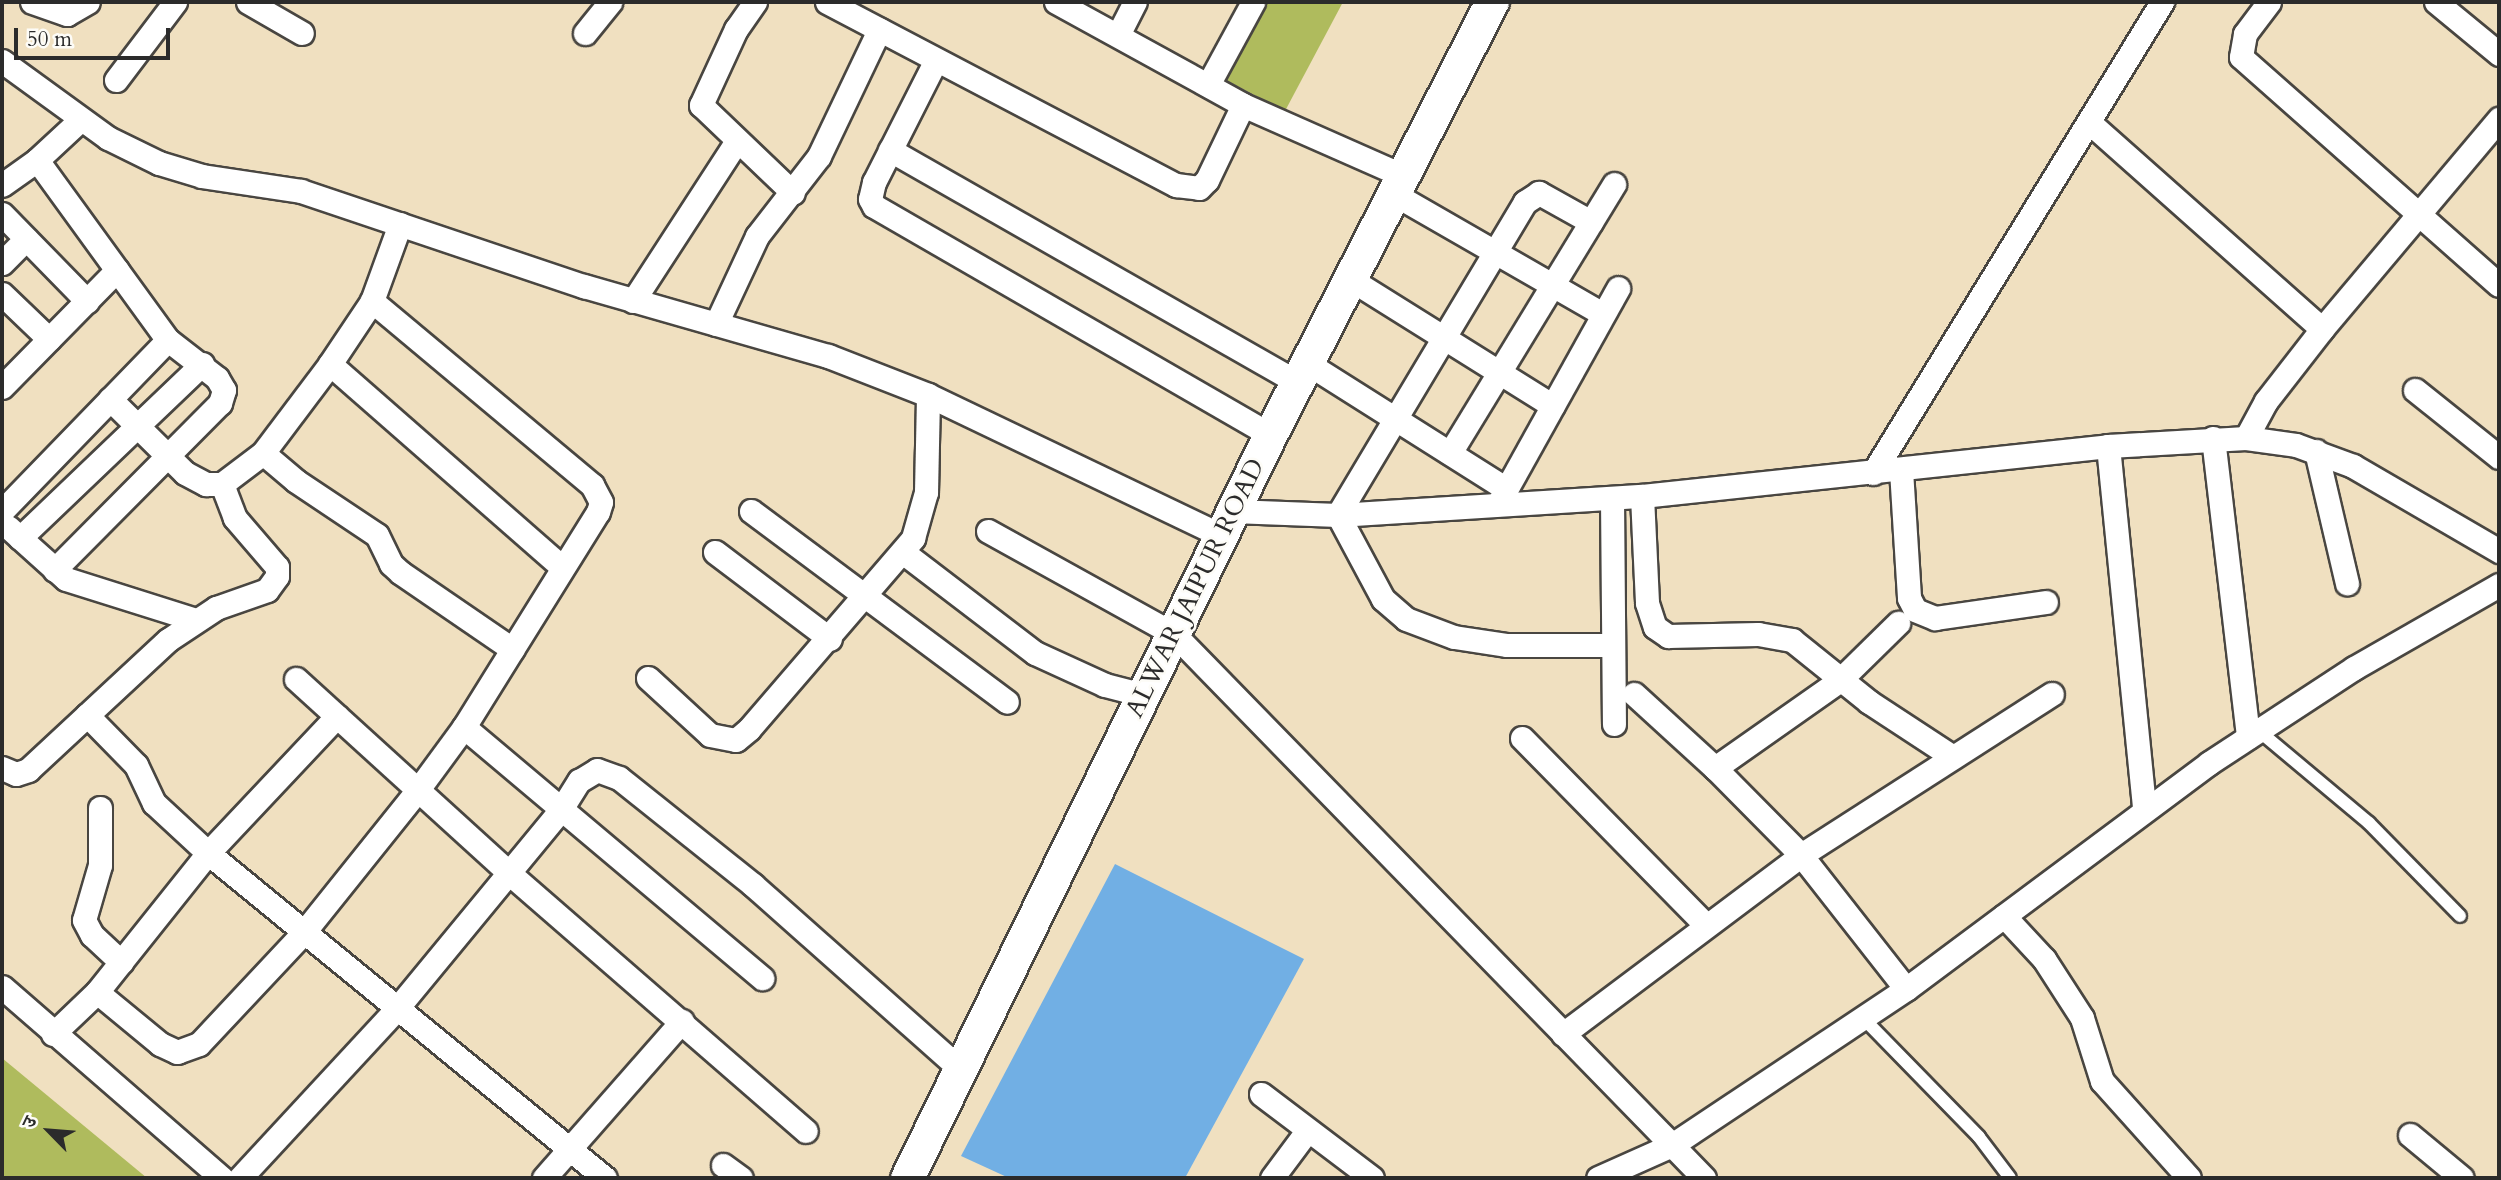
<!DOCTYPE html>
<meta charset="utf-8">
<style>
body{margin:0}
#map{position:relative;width:2501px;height:1180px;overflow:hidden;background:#f0e0c0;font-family:Cardo,"Noto Serif Devanagari",serif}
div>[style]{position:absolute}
.green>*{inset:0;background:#afbb5d}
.water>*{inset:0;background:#71afe4}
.roads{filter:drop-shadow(2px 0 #494641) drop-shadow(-2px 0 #494641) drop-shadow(0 2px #494641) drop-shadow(0 -2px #494641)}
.service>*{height:12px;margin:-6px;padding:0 6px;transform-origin:6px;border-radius:6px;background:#fff}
.minor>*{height:23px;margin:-11.5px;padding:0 11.5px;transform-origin:11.5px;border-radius:11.5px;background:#fff}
.secondary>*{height:33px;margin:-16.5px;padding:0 16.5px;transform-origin:16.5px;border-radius:16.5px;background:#fff}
span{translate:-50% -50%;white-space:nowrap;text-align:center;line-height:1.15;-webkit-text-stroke:5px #fdfcf7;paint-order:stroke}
.street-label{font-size:26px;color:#2b2b2b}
.frame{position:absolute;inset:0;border:4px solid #2b2b2b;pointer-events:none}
.north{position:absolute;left:14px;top:1096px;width:70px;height:70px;-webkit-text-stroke:5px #fdfcf7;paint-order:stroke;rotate:295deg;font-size:19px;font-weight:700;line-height:28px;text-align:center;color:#2b2b2b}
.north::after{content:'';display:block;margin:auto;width:24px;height:32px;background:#2b2b2b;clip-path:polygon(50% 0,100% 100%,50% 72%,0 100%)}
.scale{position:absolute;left:14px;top:28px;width:156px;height:32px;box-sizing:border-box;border:4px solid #2b2b2b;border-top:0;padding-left:9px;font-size:21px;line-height:24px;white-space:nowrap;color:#2b2b2b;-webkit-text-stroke:5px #fdfcf7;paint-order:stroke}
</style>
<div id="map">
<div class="green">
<div style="clip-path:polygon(1252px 2px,1343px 2px,1285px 111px,1214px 74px)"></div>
<div style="clip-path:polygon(2px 1058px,147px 1178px,2px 1178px)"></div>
</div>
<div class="water">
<div style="clip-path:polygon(1115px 864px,1304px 959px,1185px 1178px,1009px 1178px,961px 1156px)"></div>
</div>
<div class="roads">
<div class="service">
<div style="left:2259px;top:731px;width:143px;rotate:39.9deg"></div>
<div style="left:2369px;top:823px;width:130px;rotate:45.6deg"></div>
<div style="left:1863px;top:1018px;width:166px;rotate:45.7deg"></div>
<div style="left:1979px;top:1137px;width:51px;rotate:52.9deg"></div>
</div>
<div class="minor">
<div style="left:32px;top:2px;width:37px;rotate:19deg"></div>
<div style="left:67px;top:14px;width:24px;rotate:-30deg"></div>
<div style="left:248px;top:2px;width:62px;rotate:29.9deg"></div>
<div style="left:755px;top:2px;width:33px;rotate:125deg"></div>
<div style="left:736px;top:29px;width:84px;rotate:114.7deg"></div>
<div style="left:701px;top:105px;width:127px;rotate:43.7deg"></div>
<div style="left:827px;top:2px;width:394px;rotate:27.7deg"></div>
<div style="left:1176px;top:185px;width:23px;rotate:7deg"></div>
<div style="left:1199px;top:188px;width:11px;rotate:-45deg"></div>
<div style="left:1207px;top:180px;width:83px;rotate:-64.4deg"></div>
<div style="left:1056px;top:2px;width:213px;rotate:28.8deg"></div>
<div style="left:1243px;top:105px;width:176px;rotate:23.8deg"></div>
<div style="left:2269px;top:2px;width:40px;rotate:127deg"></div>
<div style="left:2245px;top:34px;width:23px;rotate:100deg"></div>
<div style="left:2241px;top:57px;width:344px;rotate:41.5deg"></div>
<div style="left:2436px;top:2px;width:82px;rotate:39.5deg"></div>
<div style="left:585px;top:33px;width:40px;rotate:-51deg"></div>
<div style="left:1118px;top:35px;width:37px;rotate:-63deg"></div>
<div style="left:936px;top:60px;width:137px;rotate:116.9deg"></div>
<div style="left:874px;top:182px;width:17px;rotate:103deg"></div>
<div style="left:870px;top:199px;width:8px;rotate:60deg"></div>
<div style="left:874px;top:206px;width:457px;rotate:30deg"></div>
<div style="left:2px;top:61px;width:131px;rotate:36deg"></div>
<div style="left:108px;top:138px;width:57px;rotate:26.1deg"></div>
<div style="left:159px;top:163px;width:45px;rotate:16.8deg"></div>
<div style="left:202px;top:176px;width:100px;rotate:8.6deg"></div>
<div style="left:301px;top:191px;width:299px;rotate:18.6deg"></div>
<div style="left:584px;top:286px;width:254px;rotate:16deg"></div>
<div style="left:828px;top:356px;width:107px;rotate:21.3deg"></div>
<div style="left:928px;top:395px;width:324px;rotate:25.6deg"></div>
<div style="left:116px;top:80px;width:98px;rotate:-52.9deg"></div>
<div style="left:1208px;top:85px;width:94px;rotate:-61.5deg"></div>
<div style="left:2090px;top:123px;width:310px;rotate:41.6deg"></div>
<div style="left:890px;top:150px;width:468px;rotate:29.7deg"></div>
<div style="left:37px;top:160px;width:223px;rotate:54deg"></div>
<div style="left:2px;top:185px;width:43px;rotate:-35.5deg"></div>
<div style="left:37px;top:160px;width:59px;rotate:-42.9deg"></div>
<div style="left:1394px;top:194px;width:241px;rotate:29.9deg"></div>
<div style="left:2px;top:214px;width:122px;rotate:45.7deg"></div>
<div style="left:1591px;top:222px;width:60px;rotate:-150.9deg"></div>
<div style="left:1539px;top:193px;width:17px;rotate:147deg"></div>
<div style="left:1525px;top:202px;width:365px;rotate:120.9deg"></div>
<div style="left:1338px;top:515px;width:95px;rotate:61.8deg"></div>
<div style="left:1383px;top:599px;width:30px;rotate:41deg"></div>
<div style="left:1406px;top:619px;width:51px;rotate:20.6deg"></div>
<div style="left:1454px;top:637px;width:54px;rotate:8.6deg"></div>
<div style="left:1507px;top:645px;width:106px"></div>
<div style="left:2px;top:263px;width:34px;rotate:-45deg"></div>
<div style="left:1350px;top:279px;width:239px;rotate:32deg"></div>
<div style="left:2px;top:294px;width:65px;rotate:43.8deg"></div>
<div style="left:633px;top:301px;width:191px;rotate:-57deg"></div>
<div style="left:716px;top:324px;width:97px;rotate:-65deg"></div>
<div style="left:757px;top:236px;width:101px;rotate:-52.2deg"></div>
<div style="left:819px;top:156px;width:140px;rotate:-64.5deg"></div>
<div style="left:1307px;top:363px;width:234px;rotate:32.3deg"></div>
<div style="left:330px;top:364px;width:307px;rotate:41.2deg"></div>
<div style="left:2px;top:387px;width:164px;rotate:-45.5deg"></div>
<div style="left:2415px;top:390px;width:107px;rotate:38.6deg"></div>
<div style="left:110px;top:399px;width:105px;rotate:44.6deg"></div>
<div style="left:185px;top:473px;width:24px;rotate:28deg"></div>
<div style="left:206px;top:484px;width:16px"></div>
<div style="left:222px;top:484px;width:51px;rotate:-37.1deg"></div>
<div style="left:263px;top:453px;width:111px;rotate:-53deg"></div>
<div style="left:330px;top:364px;width:76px;rotate:-56.3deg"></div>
<div style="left:372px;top:301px;width:82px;rotate:-70deg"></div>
<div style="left:2213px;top:438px;width:301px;rotate:83.3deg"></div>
<div style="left:2246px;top:438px;width:42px;rotate:-61.6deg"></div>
<div style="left:2266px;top:401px;width:91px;rotate:-52.1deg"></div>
<div style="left:2322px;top:329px;width:275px;rotate:-49.9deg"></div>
<div style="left:2108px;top:446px;width:365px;rotate:84.3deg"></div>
<div style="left:2316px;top:451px;width:136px;rotate:76.8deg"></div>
<div style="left:263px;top:453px;width:43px;rotate:40.3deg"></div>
<div style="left:296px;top:481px;width:97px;rotate:33.7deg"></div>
<div style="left:377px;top:535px;width:32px;rotate:64deg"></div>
<div style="left:391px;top:564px;width:13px;rotate:42deg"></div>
<div style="left:401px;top:573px;width:135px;rotate:34.4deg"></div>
<div style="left:1450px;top:453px;width:315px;rotate:-58.6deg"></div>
<div style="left:1901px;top:470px;width:128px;rotate:86.4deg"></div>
<div style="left:1909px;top:598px;width:13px;rotate:63deg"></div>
<div style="left:1915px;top:610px;width:22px;rotate:22deg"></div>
<div style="left:1935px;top:618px;width:112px;rotate:-8.2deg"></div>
<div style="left:1873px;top:473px;width:553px;rotate:-58.47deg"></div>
<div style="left:1642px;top:496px;width:107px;rotate:87.3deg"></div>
<div style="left:1647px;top:603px;width:25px;rotate:72deg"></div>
<div style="left:1655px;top:627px;width:16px;rotate:35deg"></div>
<div style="left:1668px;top:636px;width:90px;rotate:-1.3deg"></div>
<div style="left:1758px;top:634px;width:35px;rotate:10deg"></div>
<div style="left:1792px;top:640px;width:99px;rotate:38.8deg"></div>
<div style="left:1869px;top:702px;width:100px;rotate:33.2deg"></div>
<div style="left:1612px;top:498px;width:226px;rotate:89.5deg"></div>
<div style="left:1498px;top:504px;width:247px;rotate:-60.9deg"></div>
<div style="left:2px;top:511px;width:238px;rotate:-45.9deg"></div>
<div style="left:168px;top:340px;width:62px;rotate:37.8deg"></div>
<div style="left:217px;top:378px;width:14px;rotate:60deg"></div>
<div style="left:224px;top:390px;width:14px;rotate:107deg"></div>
<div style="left:220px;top:403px;width:235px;rotate:134.8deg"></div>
<div style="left:751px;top:511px;width:319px;rotate:36.7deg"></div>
<div style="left:1232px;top:511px;width:106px;rotate:2.2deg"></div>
<div style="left:1338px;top:515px;width:305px;rotate:-3.6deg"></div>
<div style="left:1642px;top:496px;width:469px;rotate:-6.1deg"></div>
<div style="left:2108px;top:446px;width:138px;rotate:-3.3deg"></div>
<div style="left:2246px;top:438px;width:50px;rotate:8deg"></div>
<div style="left:2296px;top:445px;width:61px;rotate:20.2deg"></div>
<div style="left:2353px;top:466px;width:169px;rotate:30.2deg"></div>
<div style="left:8px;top:527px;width:78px;rotate:41.9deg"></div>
<div style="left:66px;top:579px;width:136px;rotate:17.5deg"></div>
<div style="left:988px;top:531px;width:213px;rotate:29deg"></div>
<div style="left:1174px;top:634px;width:714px;rotate:45.74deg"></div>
<div style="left:1672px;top:1145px;width:281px;rotate:-33.7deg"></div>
<div style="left:1906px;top:989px;width:378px;rotate:-36.7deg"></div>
<div style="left:2209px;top:763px;width:173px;rotate:-33.2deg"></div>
<div style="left:2354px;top:668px;width:167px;rotate:-29.8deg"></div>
<div style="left:20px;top:538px;width:252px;rotate:-43.7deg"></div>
<div style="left:715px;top:552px;width:144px;rotate:37.1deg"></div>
<div style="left:904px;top:553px;width:165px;rotate:37.4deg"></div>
<div style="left:1035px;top:653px;width:77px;rotate:24.6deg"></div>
<div style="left:1105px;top:685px;width:40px;rotate:14.4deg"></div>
<div style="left:648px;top:678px;width:84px;rotate:42.6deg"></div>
<div style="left:710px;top:735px;width:26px;rotate:11deg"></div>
<div style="left:736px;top:740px;width:17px;rotate:-40deg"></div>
<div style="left:749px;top:729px;width:252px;rotate:-49.3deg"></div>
<div style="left:913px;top:538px;width:48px;rotate:-74.2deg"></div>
<div style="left:926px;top:492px;width:97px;rotate:-88.8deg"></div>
<div style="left:296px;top:679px;width:288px;rotate:42.3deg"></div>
<div style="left:509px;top:873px;width:393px;rotate:41deg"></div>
<div style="left:1634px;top:694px;width:110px;rotate:42.4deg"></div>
<div style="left:1715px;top:768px;width:122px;rotate:45.3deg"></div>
<div style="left:1801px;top:855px;width:170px;rotate:51.9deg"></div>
<div style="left:87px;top:715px;width:70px;rotate:45.6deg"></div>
<div style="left:136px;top:765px;width:42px;rotate:64.7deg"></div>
<div style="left:154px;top:803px;width:74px;rotate:42.8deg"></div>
<div style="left:208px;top:853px;width:513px;rotate:39.31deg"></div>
<div style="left:464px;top:727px;width:390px;rotate:40.1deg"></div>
<div style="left:1522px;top:738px;width:261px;rotate:45.5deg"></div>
<div style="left:2px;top:768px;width:15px;rotate:23deg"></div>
<div style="left:16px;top:774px;width:13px;rotate:-18deg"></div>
<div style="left:28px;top:770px;width:191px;rotate:-42.9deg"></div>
<div style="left:168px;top:640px;width:58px;rotate:-33.7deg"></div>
<div style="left:216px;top:608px;width:54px;rotate:-19.4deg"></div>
<div style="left:267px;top:590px;width:17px;rotate:-54deg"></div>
<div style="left:277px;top:576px;width:9px;rotate:-90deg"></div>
<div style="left:277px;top:567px;width:65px;rotate:-130.6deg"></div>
<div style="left:235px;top:518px;width:36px;rotate:-111deg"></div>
<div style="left:1715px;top:768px;width:151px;rotate:-35.1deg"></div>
<div style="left:1839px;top:681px;width:83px;rotate:-44.5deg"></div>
<div style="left:100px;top:808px;width:57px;rotate:90deg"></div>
<div style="left:100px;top:865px;width:57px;rotate:106.2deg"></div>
<div style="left:84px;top:920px;width:17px;rotate:62deg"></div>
<div style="left:92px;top:935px;width:40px;rotate:43deg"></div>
<div style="left:2004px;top:916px;width:59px;rotate:47.1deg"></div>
<div style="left:2044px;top:959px;width:70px;rotate:57.2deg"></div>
<div style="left:2082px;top:1018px;width:66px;rotate:72.4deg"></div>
<div style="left:2102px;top:1081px;width:130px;rotate:48.1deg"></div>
<div style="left:2px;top:987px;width:291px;rotate:41deg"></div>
<div style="left:97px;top:992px;width:82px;rotate:39.5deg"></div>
<div style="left:160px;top:1044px;width:19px;rotate:25deg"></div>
<div style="left:177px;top:1052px;width:23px;rotate:-20deg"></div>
<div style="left:199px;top:1044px;width:154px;rotate:-46.8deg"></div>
<div style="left:304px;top:932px;width:181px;rotate:-51.3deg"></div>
<div style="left:417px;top:791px;width:79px;rotate:-53.7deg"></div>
<div style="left:464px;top:727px;width:253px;rotate:-58.1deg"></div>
<div style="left:598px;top:512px;width:10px;rotate:-73deg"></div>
<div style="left:601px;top:502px;width:19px;rotate:-118deg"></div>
<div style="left:592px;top:485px;width:287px;rotate:-140.1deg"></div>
<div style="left:53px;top:1034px;width:61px;rotate:-43.7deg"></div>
<div style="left:97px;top:992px;width:178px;rotate:-51.4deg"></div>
<div style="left:208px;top:853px;width:188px;rotate:-46.7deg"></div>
<div style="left:1563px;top:1034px;width:298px;rotate:-36.9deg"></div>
<div style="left:1801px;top:855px;width:298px;rotate:-32.7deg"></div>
<div style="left:1261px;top:1094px;width:139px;rotate:37.1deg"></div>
<div style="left:2410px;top:1135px;width:67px;rotate:39.6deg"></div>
<div style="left:723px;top:1165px;width:22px;rotate:36deg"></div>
<div style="left:240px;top:1178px;width:234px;rotate:-47.2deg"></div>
<div style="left:399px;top:1006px;width:253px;rotate:-50.5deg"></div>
<div style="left:560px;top:811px;width:36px;rotate:-58deg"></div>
<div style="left:579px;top:781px;width:21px;rotate:-31deg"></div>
<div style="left:597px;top:770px;width:23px;rotate:20deg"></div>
<div style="left:619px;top:778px;width:171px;rotate:38.6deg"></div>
<div style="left:753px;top:885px;width:276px;rotate:41.6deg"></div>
<div style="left:544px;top:1178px;width:209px;rotate:-48.7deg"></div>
<div style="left:1272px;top:1178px;width:59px;rotate:-53.3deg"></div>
<div style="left:1598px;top:1178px;width:81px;rotate:-24deg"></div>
<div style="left:1672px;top:1145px;width:46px;rotate:45.9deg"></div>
</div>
<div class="secondary">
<div style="left:907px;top:1178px;width:827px;rotate:-63.96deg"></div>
<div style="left:1270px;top:435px;width:487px;rotate:-62.9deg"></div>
</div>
</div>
<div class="street-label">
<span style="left:1195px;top:588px;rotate:-64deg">ALWAR JAIPUR ROAD</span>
</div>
<div class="frame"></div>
<div class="north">उ</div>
<div class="scale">50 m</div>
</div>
